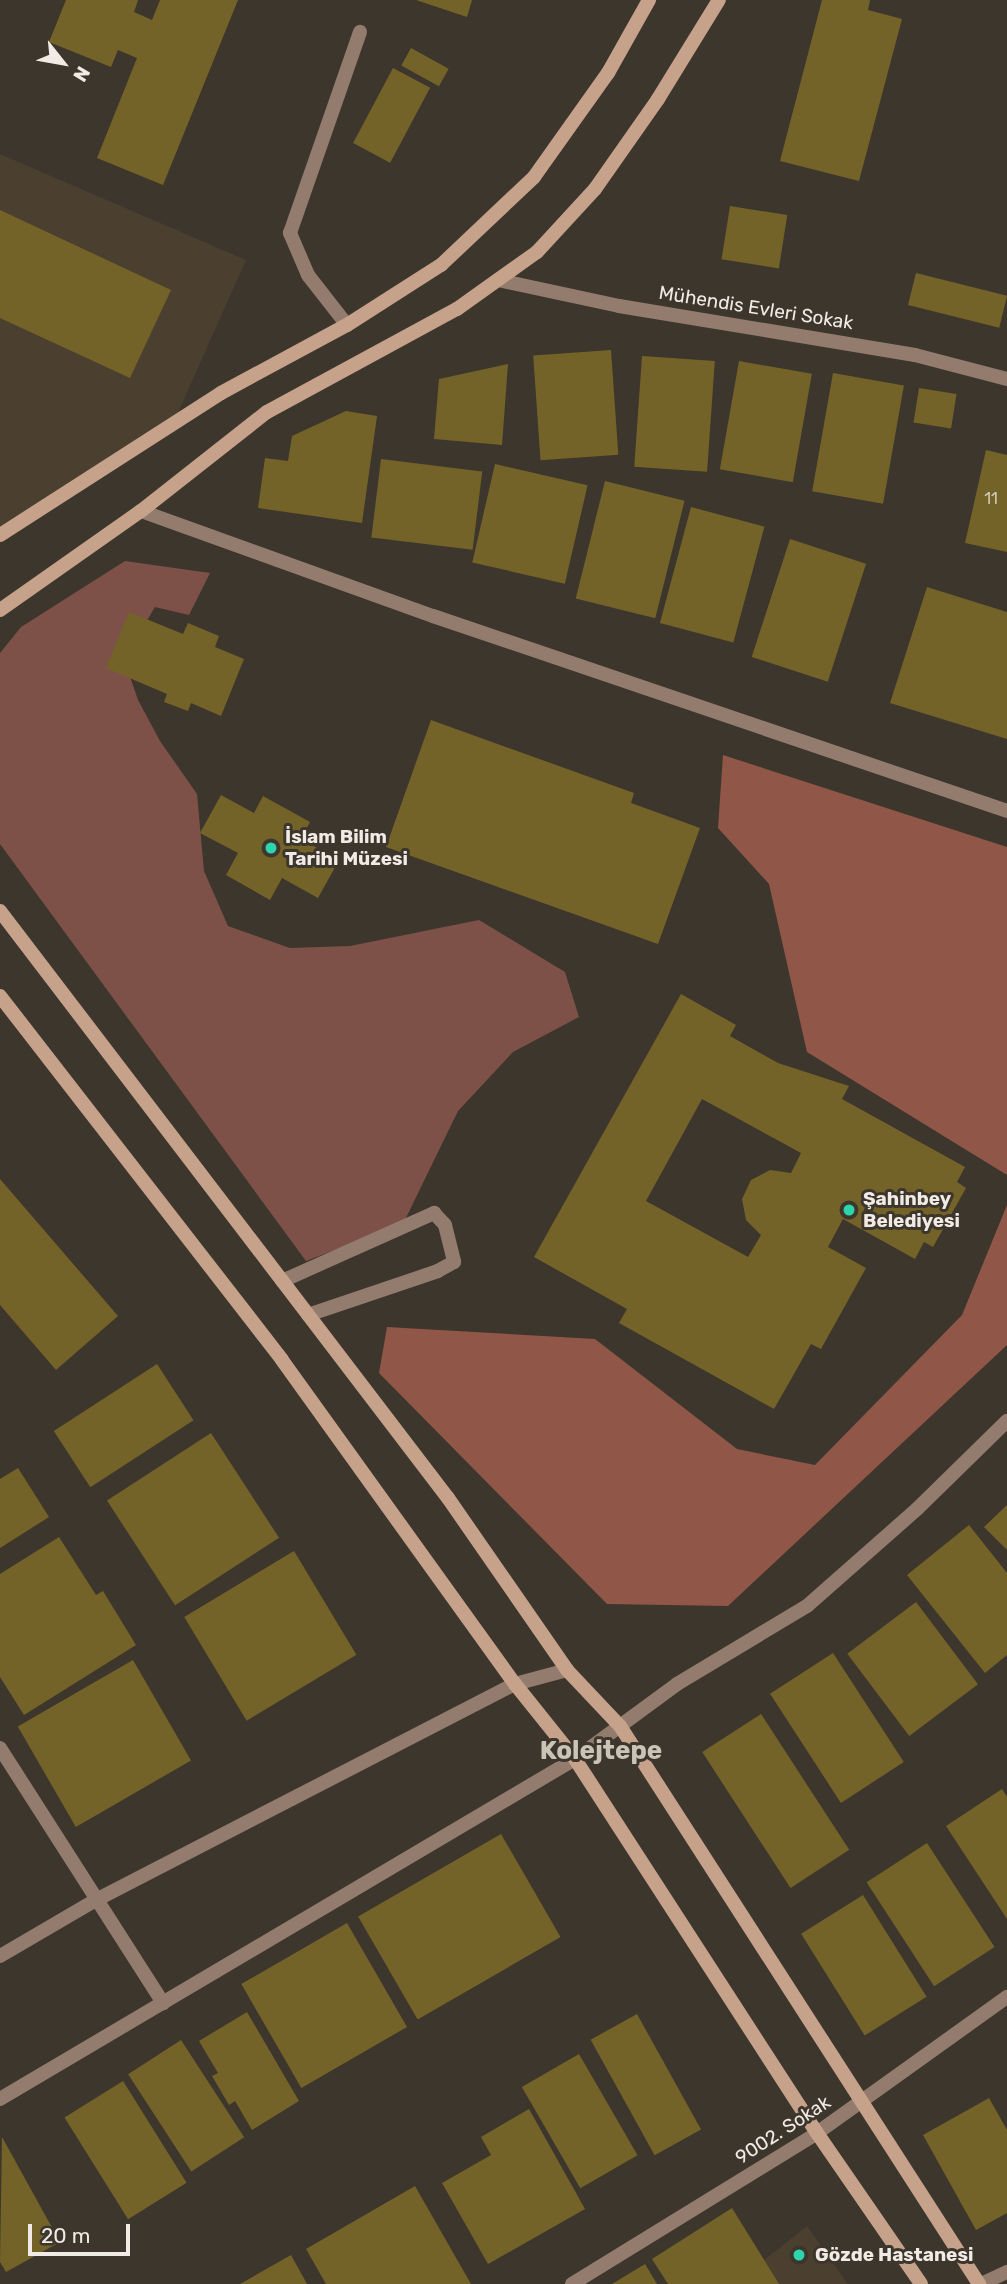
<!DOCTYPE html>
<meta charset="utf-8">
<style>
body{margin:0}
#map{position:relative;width:1007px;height:2284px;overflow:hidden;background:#3d362c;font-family:Rubik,sans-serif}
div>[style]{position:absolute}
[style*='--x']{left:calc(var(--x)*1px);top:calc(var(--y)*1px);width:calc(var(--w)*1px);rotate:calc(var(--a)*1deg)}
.built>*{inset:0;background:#4b3f30}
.green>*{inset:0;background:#7d5147}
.forest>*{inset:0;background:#905647}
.building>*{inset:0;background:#746328;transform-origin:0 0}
.lane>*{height:14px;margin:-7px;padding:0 7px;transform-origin:7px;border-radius:7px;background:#937c6d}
.street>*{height:14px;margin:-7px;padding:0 7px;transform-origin:7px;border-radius:7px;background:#937c6d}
.secondary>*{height:14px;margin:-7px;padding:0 7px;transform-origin:7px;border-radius:7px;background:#c7a28a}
.dots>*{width:19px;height:19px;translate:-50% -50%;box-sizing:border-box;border:4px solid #3d362c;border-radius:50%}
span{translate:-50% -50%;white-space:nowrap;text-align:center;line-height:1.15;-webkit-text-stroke:6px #3d362c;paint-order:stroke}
.number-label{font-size:16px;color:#d1c9b6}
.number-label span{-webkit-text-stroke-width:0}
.street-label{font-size:19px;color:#f0ebe5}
.poi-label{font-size:19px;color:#f0ebe5;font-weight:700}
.left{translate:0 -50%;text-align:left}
.district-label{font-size:26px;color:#ccc3b7;font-weight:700}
.north{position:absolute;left:28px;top:28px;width:70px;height:70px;-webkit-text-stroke:5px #3d362c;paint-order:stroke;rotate:121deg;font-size:19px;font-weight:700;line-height:28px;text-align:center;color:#f0ebe5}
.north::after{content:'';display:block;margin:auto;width:24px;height:32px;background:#f0ebe5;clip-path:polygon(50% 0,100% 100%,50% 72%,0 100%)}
.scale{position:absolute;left:28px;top:2224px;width:102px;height:32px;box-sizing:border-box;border:4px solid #f0ebe5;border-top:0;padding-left:9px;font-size:21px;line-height:24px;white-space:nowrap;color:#f0ebe5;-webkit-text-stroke:5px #3d362c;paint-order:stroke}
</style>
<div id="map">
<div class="built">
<div style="clip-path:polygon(0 154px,246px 260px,172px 426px,0 541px)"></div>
<div style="clip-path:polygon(807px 2226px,848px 2284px,734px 2284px)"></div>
</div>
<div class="green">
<div style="clip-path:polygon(125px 561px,210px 573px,189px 615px,155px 607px,124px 659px,138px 700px,160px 741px,197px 794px,204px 871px,228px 926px,290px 948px,350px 946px,479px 920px,565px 972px,579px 1017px,513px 1052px,458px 1111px,403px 1224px,306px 1261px,0 844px,0 653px,21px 627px)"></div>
</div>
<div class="forest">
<div style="clip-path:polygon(723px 755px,1007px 847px,1007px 1175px,807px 1052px,769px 884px,718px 828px)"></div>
<div style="clip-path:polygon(1007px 1205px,1007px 1345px,728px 1606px,607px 1604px,379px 1373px,387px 1327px,595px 1339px,737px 1449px,815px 1465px,962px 1315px)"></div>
</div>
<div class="building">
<div style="clip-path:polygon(66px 0,138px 0,134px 12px,152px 20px,160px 0,238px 0,163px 185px,97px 158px,137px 58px,118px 50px,111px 67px,49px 42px)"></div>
<div style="clip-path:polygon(416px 0,472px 0,467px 17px)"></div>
<div style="clip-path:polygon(822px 0,870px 0,868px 10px,902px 19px,859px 181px,780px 161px)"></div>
<div style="left:411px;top:48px;width:43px;height:20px;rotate:29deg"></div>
<div style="left:393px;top:68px;width:42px;height:85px;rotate:28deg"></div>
<div style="left:730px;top:206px;width:58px;height:54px;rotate:9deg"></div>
<div style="clip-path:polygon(0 210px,171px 290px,130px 378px,0 318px)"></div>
<div style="left:916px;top:273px;width:94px;height:33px;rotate:14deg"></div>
<div style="left:611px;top:350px;width:105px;height:78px;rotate:86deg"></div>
<div style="left:642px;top:356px;width:73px;height:111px;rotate:4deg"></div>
<div style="left:739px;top:361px;width:74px;height:110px;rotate:10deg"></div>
<div style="clip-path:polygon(508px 364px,502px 445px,434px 439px,439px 379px)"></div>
<div style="left:833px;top:373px;width:72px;height:120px;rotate:10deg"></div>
<div style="left:919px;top:388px;width:38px;height:35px;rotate:9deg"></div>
<div style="clip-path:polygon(346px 411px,377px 416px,362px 523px,258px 508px,265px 458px,288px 461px,292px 436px)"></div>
<div style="clip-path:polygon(986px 450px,1007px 455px,1007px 552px,965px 543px)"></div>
<div style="left:381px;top:459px;width:102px;height:79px;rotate:7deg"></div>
<div style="left:495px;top:464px;width:95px;height:101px;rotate:13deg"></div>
<div style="left:605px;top:481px;width:82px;height:121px;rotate:14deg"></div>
<div style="left:691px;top:507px;width:76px;height:120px;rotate:15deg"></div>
<div style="left:790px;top:539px;width:80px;height:124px;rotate:18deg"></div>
<div style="clip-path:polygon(927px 587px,1007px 612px,1007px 739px,890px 703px)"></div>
<div style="clip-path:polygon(129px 612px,183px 634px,188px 623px,219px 636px,215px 647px,244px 659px,221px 716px,191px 703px,188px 711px,164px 702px,167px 694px,106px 668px)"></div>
<div style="clip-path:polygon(431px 720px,634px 793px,631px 803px,700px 828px,658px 944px,386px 847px)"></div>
<div style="clip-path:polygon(221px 795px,254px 813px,263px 796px,310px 822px,301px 839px,339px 860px,318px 898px,282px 878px,270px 900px,226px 875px,238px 853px,200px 833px)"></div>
<div style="clip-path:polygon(evenodd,681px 994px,736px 1025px,730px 1036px,778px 1063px,849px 1086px,842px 1099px,965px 1167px,957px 1182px,966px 1188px,933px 1247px,924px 1242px,915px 1259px,843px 1219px,828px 1247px,866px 1268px,821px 1349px,811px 1344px,774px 1409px,619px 1323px,627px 1309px,534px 1257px,681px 994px,702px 1099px,801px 1153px,791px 1173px,770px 1170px,751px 1180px,742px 1199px,746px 1220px,761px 1235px,748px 1257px,646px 1201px,702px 1099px)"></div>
<div style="clip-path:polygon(0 1179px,118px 1316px,56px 1370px,0 1305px)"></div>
<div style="left:157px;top:1364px;width:67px;height:123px;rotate:57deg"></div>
<div style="left:211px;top:1433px;width:125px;height:124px;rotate:57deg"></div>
<div style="clip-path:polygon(18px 1468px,49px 1517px,0 1548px,0 1479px)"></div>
<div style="clip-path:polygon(1007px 1505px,1007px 1550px,984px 1527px)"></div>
<div style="clip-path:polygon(969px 1525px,1007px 1573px,1007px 1655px,985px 1673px,907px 1575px)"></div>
<div style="clip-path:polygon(59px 1537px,96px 1595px,103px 1591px,136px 1645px,24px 1715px,0 1677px,0 1574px)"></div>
<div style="left:294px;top:1551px;width:121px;height:128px;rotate:59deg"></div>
<div style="left:916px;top:1602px;width:103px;height:86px;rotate:53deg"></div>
<div style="left:833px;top:1653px;width:130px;height:75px;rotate:57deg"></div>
<div style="left:133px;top:1660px;width:116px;height:133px;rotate:60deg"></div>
<div style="left:761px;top:1714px;width:162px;height:70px;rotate:57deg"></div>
<div style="clip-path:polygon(1002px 1789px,1007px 1797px,1007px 1919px,946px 1826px)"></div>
<div style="left:501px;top:1834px;width:119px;height:165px;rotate:60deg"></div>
<div style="left:927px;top:1843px;width:124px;height:72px;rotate:57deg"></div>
<div style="left:863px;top:1895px;width:120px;height:73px;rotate:58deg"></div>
<div style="left:347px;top:1923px;width:120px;height:122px;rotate:60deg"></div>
<div style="clip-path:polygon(247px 2012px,299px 2101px,252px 2130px,235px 2101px,229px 2105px,212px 2076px,218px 2073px,199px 2041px)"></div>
<div style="left:637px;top:2014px;width:132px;height:53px;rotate:61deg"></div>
<div style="left:181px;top:2040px;width:116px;height:63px;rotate:57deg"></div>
<div style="left:579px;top:2054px;width:117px;height:66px;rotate:60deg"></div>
<div style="left:123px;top:2081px;width:120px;height:69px;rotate:58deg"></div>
<div style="clip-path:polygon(989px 2098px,1007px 2130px,1007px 2213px,976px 2230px,923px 2135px)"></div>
<div style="clip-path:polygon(529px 2109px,585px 2209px,488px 2264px,442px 2183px,491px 2155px,481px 2137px)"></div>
<div style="clip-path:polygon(2px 2137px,60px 2242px,6px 2272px,0 2262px)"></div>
<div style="clip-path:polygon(415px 2186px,471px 2284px,326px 2284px,306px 2249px)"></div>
<div style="clip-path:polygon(732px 2208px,779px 2284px,668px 2284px,652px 2259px)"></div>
<div style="clip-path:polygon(291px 2255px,307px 2284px,240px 2284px)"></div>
<div style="clip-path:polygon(645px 2264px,657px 2284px,612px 2284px)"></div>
</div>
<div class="lane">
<div style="--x:347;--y:325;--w:63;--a:-128"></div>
<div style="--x:308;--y:275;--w:46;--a:-113.2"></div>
<div style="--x:290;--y:233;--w:213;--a:-70.8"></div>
<div style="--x:282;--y:1281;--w:167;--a:-24.1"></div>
<div style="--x:434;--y:1213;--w:16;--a:47"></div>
<div style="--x:445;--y:1225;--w:38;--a:76"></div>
<div style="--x:454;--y:1262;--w:18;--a:151"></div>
<div style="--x:438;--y:1271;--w:137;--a:161.3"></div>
</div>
<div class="street">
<div style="--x:498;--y:280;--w:124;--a:12.1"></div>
<div style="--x:619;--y:306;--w:300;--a:9.4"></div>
<div style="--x:915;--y:355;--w:95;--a:14.6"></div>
<div style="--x:141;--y:511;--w:310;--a:19.8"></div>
<div style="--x:433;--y:616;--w:606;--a:18.76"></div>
<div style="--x:0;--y:1748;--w:303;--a:57.4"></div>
<div style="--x:0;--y:1956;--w:111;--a:-30.3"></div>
<div style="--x:96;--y:1900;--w:471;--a:-27.3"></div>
<div style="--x:515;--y:1684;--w:54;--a:-15.1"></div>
<div style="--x:0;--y:2099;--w:668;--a:-30.6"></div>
<div style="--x:575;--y:1759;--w:127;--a:-36.3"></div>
<div style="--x:677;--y:1684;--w:152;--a:-31"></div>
<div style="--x:807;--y:1606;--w:147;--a:-41.4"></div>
<div style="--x:917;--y:1509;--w:126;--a:-44.4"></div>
<div style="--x:572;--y:2284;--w:288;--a:-31.6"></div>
<div style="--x:817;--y:2133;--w:234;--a:-35.6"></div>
<div style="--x:981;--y:2284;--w:29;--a:-25"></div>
</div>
<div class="secondary">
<div style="--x:0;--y:535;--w:263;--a:-32.7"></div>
<div style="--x:221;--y:393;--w:143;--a:-28.4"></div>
<div style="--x:347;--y:325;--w:112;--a:-32.6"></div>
<div style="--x:441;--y:265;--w:128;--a:-43.4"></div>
<div style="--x:534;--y:177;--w:128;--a:-54.6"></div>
<div style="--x:608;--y:73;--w:84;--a:-60.7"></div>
<div style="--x:0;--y:610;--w:172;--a:-35.1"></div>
<div style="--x:141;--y:511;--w:160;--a:-38.2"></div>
<div style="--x:267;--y:412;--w:216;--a:-28.5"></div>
<div style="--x:457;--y:309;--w:98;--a:-35.5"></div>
<div style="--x:537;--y:252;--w:86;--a:-47.4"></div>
<div style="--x:595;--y:189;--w:110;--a:-55"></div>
<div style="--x:658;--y:99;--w:116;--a:-58.4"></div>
<div style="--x:0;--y:911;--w:738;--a:52.65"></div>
<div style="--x:448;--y:1498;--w:209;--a:55.3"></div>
<div style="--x:567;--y:1670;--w:77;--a:46.6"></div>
<div style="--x:620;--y:1726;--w:664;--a:57.24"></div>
<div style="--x:0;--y:996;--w:460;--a:52.2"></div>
<div style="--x:282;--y:1360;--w:399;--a:54.3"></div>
<div style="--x:515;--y:1684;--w:96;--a:51.3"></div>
<div style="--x:575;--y:1759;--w:445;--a:57.1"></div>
<div style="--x:817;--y:2133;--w:183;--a:55.4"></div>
</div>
<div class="dots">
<div style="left:271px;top:848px;background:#2cd5ab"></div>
<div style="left:849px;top:1210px;background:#2cd5ab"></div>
<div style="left:799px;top:2255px;background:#2cd5ab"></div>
</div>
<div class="number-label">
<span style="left:991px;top:499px">11</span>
</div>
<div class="street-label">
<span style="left:756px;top:308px;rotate:9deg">Mühendis Evleri Sokak</span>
<span style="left:783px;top:2130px;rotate:-33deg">9002. Sokak</span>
</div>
<div class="poi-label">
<span class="left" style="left:285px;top:848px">İslam Bilim<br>Tarihi Müzesi</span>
<span class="left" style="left:863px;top:1210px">Şahinbey<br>Belediyesi</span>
<span class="left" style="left:815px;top:2255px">Gözde Hastanesi</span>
</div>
<div class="district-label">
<span style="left:601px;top:1751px">Kolejtepe</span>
</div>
<div class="north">N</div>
<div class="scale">20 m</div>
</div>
